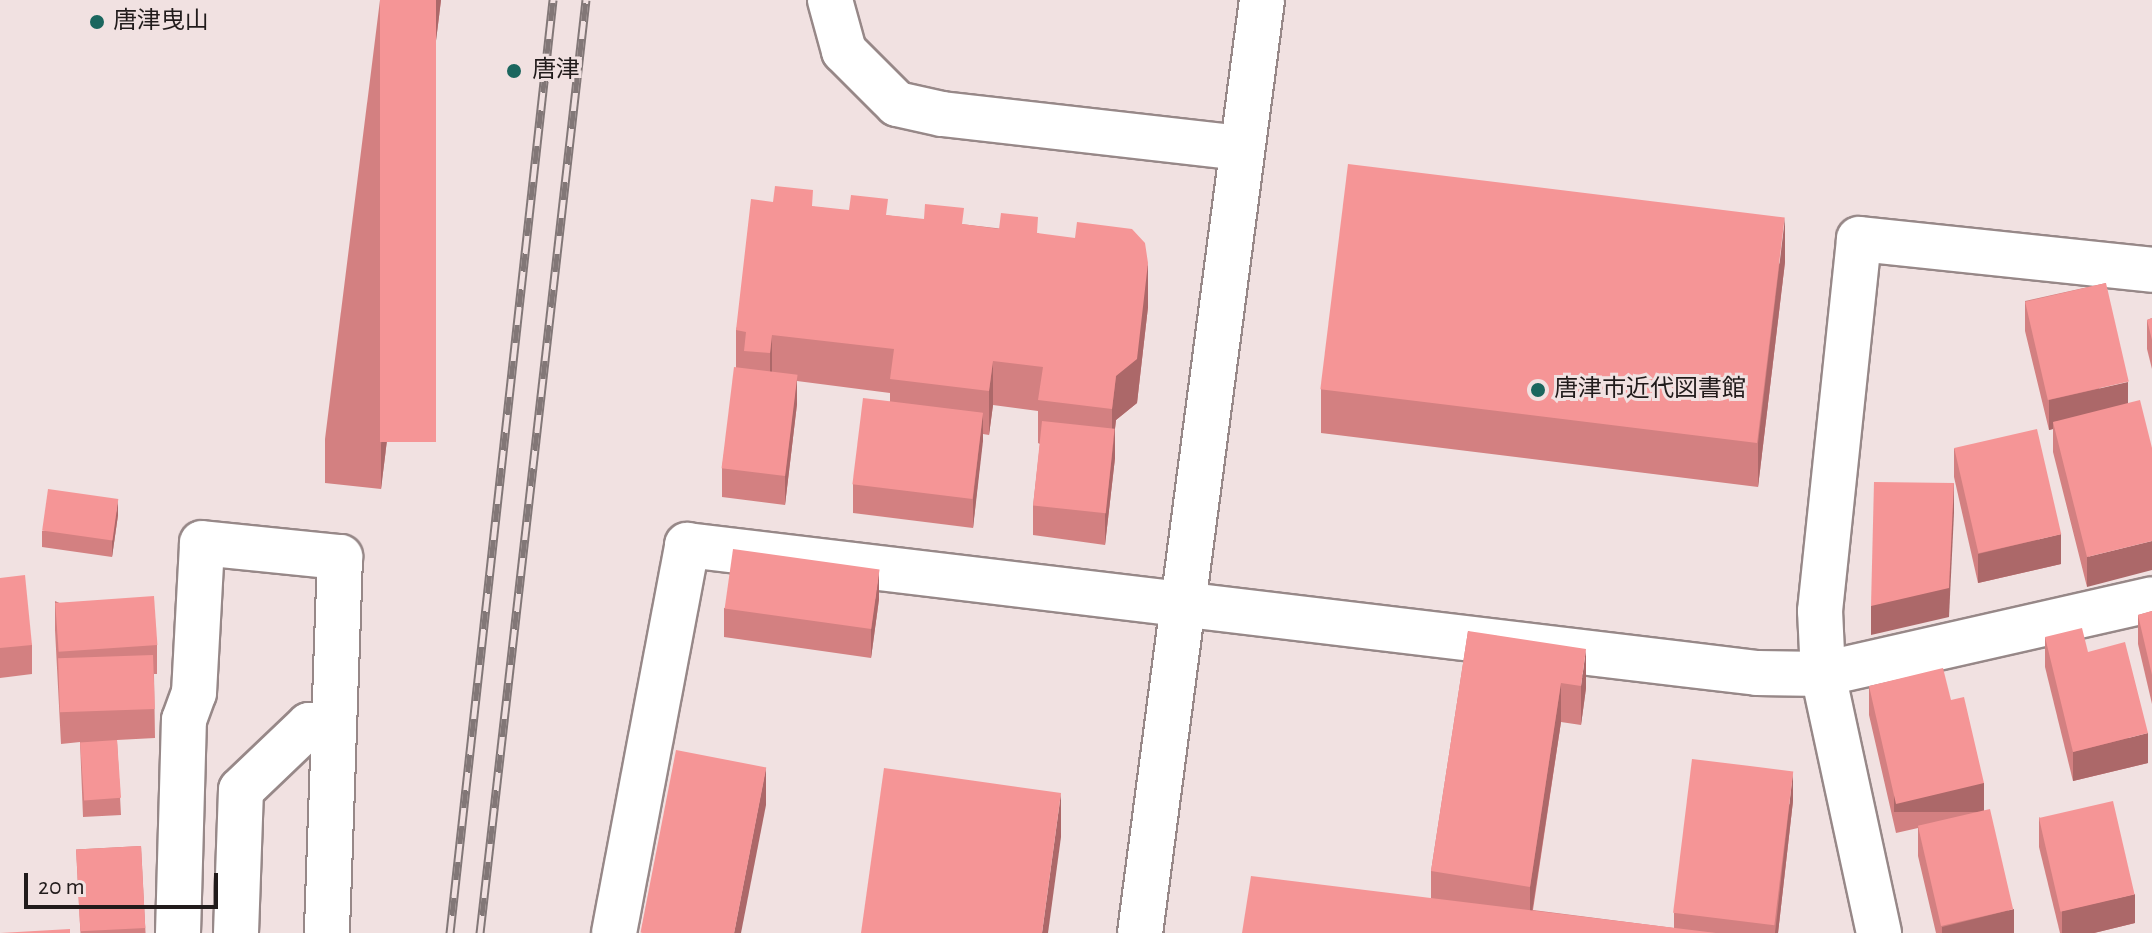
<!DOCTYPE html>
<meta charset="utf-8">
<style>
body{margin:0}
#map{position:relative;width:2152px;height:933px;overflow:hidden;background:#f1e1e1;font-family:"Alegreya Sans","Noto Sans JP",sans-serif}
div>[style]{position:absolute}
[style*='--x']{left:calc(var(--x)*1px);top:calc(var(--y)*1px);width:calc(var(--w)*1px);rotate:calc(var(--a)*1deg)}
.roads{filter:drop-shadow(2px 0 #978888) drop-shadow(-2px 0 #978888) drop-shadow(0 2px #978888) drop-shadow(0 -2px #978888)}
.minor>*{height:44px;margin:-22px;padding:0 22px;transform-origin:22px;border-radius:22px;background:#fff}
.rail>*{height:9px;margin-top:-4.5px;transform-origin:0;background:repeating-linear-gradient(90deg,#f1e1e1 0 18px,#827777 0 36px);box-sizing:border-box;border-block:2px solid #827777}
.wall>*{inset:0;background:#d38081;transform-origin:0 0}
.shaded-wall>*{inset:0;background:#ac6869;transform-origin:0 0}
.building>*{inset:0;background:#f59596;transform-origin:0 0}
.dots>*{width:22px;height:22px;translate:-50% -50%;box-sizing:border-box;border:4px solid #f1e1e1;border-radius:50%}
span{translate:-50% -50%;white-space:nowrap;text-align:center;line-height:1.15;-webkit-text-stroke:6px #f1e1e1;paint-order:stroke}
.poi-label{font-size:24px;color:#211b1b}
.left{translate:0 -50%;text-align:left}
.scale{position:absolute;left:24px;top:873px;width:194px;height:36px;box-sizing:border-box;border:4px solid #211b1b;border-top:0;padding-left:10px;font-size:24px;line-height:28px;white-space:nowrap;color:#211b1b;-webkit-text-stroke:6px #f1e1e1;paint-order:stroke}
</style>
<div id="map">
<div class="roads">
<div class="minor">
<div style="--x:830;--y:0;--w:53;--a:74.6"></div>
<div style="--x:844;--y:51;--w:75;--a:45"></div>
<div style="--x:897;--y:104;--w:46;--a:12.5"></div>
<div style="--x:942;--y:114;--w:302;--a:6.5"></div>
<div style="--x:178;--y:933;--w:213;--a:-88.4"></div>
<div style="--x:184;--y:720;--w:29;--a:-70"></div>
<div style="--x:194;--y:693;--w:150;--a:-86.9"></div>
<div style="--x:202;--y:543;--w:139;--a:5.8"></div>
<div style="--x:340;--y:557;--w:376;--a:92"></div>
<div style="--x:236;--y:933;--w:143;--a:-88"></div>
<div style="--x:241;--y:790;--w:94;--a:-43.7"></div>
<div style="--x:309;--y:725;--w:25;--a:0"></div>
<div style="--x:614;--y:933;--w:395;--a:-79.3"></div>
<div style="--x:687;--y:545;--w:1078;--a:6.82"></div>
<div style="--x:1757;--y:673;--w:66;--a:0.9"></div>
<div style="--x:1823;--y:674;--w:337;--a:-12.8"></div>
<div style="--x:1140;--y:933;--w:941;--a:-82.55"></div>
<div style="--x:1879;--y:933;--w:265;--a:-102.2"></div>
<div style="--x:1823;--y:674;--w:63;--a:-92.7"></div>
<div style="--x:1820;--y:611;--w:374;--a:-84"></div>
<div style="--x:1859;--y:239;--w:295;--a:6"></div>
</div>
</div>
<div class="rail">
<div style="--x:450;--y:933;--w:939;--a:-83.7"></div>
<div style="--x:480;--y:933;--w:939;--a:-83.52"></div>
</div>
<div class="wall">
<div style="clip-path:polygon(380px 0,441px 0,381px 489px,325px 483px,325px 439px)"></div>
<div style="clip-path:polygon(773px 202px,1038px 233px,1148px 307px,1137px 403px,1116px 420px,1115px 429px,1115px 458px,1105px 545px,1033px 535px,1033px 506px,1040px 444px,1038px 443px,1038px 411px,993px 405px,989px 435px,983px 434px,973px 528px,853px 513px,853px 484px,890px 401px,890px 393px,797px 381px,797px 404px,785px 505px,722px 497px,722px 468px,736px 368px,736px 330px)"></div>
<div style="clip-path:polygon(1785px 262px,1758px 487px,1321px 433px,1321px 389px)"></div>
<div style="clip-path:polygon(2106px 283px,2087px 587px,2053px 452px,2053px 429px,2049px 430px,2025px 331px,2025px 301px)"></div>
<div style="clip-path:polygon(2152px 318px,2152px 369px,2147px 349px,2147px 320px)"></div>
<div style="clip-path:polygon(1954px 448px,2061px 564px,1978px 583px,1954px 477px)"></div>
<div style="clip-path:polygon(118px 515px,112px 557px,42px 547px,42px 531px)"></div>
<div style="clip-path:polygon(0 578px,32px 645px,32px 674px,0 678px)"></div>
<div style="clip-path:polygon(879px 599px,871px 658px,724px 637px,724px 608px)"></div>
<div style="clip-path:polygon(55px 601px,157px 645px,157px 674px,154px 674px,155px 738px,117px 740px,121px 815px,83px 817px,80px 742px,61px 744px,55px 630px)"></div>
<div style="clip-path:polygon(2152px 611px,2152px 704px,2138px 644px,2138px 615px)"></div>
<div style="clip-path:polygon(1468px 631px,1586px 688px,1581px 725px,1561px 722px,1533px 910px,1674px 928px,1674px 913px,1793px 801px,1778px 933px,1242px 933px,1431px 898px,1431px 871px)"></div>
<div style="clip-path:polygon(2045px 637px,2148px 763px,2073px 781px,2045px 667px)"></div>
<div style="clip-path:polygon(1869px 686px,1951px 700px,1984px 811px,2014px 933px,1936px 933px,1918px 856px,1918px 828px,1896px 833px,1869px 715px)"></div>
<div style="clip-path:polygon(2039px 817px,2135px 923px,2094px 933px,2060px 933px,2039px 847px)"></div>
<div style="left:141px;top:846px;width:87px;height:65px;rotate:87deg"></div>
</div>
<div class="shaded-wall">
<div style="clip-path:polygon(436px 0,441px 0,381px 489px,381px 445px)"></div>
<div style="clip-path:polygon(1785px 218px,1785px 262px,1758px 487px,1758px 443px)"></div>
<div style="clip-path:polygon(1148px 263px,1148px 307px,1137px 403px,1116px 420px,1112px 453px,1112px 409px,1116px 376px)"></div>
<div style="clip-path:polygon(772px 335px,772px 378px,770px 397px,770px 353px)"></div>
<div style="clip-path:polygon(993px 361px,993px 405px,989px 435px,989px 391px)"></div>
<div style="clip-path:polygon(797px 375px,797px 404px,785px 505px,785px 475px)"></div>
<div style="clip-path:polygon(2128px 382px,2128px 411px,2053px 422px,2053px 429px,2049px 430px,2049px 400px)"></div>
<div style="clip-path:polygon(983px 412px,983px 441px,973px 528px,973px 498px)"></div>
<div style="clip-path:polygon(1115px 429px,1115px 458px,1105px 545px,1105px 515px)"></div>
<div style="clip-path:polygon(1954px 483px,1954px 513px,1949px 617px,1871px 635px,1871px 606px)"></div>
<div style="clip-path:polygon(118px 499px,118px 515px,112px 557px,112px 541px)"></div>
<div style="clip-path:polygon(2061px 534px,2061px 564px,1978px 583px,1978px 554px)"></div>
<div style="clip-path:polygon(2152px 541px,2152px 570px,2087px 587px,2087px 557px)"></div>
<div style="clip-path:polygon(879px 570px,879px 599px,871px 658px,871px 629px)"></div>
<div style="clip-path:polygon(1586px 649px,1586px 688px,1581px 725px,1581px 686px)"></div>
<div style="clip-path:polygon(1561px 683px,1561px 722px,1530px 925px,1530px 887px)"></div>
<div style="clip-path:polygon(2148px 733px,2148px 763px,2073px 781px,2073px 752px)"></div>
<div style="clip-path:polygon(766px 767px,766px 805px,741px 933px,734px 933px)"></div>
<div style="clip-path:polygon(1793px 772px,1793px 801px,1778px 933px,1775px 933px)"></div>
<div style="left:1984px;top:783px;width:29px;height:90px;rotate:90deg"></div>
<div style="clip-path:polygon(1061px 793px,1061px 837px,1048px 933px,1042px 933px)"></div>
<div style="clip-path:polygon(2135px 894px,2135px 923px,2094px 933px,2062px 933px,2062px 911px)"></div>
<div style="clip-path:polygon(2014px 909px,2014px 933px,1942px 933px,1942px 927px)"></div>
</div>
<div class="building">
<div style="left:380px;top:0;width:56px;height:442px"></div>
<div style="left:1348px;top:164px;width:440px;height:227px;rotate:7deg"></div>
<div style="clip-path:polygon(775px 186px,813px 190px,812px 206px,849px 210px,851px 195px,888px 199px,886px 215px,924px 219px,925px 204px,964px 208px,962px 224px,999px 229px,1001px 213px,1038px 217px,1037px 233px,1075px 238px,1077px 222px,1132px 229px,1145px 243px,1148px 263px,1137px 359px,1116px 376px,1112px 409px,1038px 400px,1043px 367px,993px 361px,989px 391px,890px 379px,894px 349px,772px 335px,770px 353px,744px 351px,746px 332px,736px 330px,751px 199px,773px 202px)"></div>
<div style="left:2106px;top:283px;width:101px;height:83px;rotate:77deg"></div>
<div style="clip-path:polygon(2152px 318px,2152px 340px,2147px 320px)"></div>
<div style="left:734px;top:367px;width:64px;height:102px;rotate:7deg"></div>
<div style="left:863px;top:398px;width:121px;height:87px;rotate:7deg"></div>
<div style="clip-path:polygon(2140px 400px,2152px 448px,2152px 541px,2087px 557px,2053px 422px)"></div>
<div style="left:1042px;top:421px;width:73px;height:85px;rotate:6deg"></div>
<div style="left:2037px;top:429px;width:108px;height:85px;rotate:77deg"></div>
<div style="clip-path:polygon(1874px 482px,1954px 483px,1949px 588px,1871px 606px)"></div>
<div style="left:48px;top:489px;width:71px;height:42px;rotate:8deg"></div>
<div style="left:733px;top:549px;width:148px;height:60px;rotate:8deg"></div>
<div style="clip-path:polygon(25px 575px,32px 645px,0 648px,0 578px)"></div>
<div style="left:154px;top:596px;width:49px;height:99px;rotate:86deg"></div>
<div style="clip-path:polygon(2152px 611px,2152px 675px,2138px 615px)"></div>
<div style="clip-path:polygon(2082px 628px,2088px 652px,2125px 642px,2148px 733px,2073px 752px,2045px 637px)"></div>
<div style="clip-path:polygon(1468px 631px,1586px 649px,1581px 686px,1561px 683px,1530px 887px,1431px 871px)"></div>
<div style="left:153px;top:655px;width:54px;height:95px;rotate:88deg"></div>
<div style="clip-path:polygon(1943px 668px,1951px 700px,1964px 697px,1984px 783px,1896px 804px,1869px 686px)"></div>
<div style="left:117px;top:740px;width:58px;height:37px;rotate:86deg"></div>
<div style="left:676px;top:750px;width:92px;height:186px;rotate:11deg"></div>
<div style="left:1692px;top:759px;width:102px;height:155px;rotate:7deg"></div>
<div style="clip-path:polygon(884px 768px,1061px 793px,1042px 933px,861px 933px)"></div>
<div style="left:2113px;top:801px;width:96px;height:76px;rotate:77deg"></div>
<div style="left:1990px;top:809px;width:103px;height:74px;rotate:77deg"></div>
<div style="left:141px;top:846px;width:82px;height:65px;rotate:87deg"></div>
<div style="clip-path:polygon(1251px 876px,1716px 933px,1242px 933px)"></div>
<div style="clip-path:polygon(70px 929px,70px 933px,0 933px)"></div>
</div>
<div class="dots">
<div style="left:97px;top:22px;background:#1b665e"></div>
<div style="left:514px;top:71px;background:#1b665e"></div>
<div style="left:1538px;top:390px;background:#1b665e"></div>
</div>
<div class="poi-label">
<span class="left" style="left:113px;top:22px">唐津曳山</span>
<span class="left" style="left:532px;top:71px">唐津</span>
<span class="left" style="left:1554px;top:390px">唐津市近代図書館</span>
</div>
<div class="scale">20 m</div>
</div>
